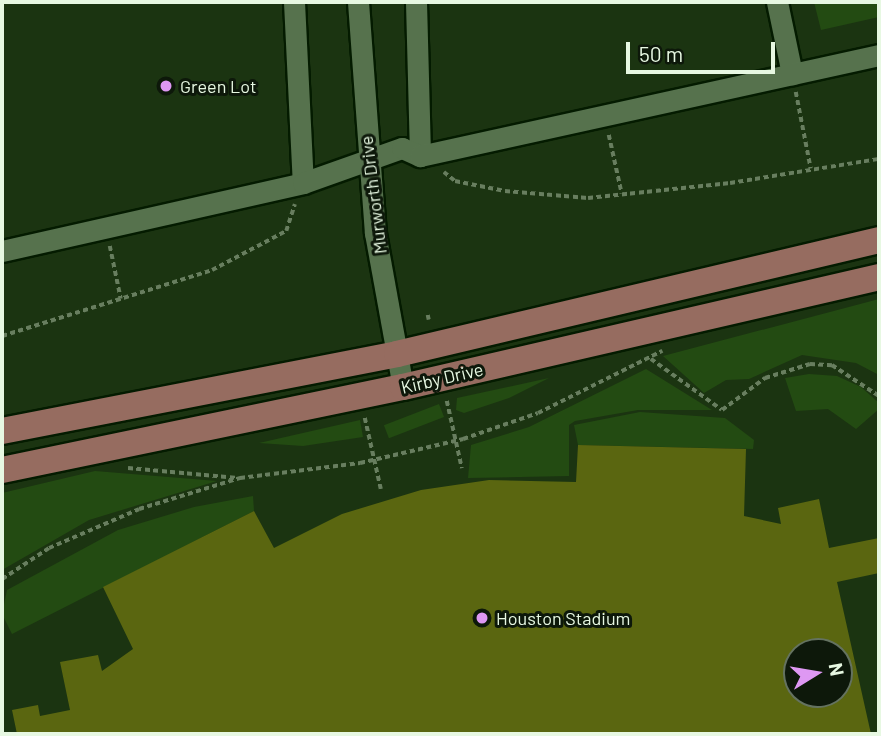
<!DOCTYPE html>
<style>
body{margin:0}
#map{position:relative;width:881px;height:736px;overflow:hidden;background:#1b3411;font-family:Barlow,sans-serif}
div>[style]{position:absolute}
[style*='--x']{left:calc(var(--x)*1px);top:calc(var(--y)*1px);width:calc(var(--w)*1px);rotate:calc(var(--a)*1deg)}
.green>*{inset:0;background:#234b12;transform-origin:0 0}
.building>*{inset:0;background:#5a6610}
.path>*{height:3.5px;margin-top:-1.75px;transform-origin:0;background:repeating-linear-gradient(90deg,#687e5f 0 5px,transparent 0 8.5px)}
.roads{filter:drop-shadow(2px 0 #041b00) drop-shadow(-2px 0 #041b00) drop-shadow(0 2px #041b00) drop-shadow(0 -2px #041b00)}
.minor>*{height:21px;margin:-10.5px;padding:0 10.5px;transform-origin:10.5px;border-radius:10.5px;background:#56724d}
.major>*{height:26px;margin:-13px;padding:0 13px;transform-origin:13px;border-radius:13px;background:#966c60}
.dots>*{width:19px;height:19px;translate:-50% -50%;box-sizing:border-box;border:4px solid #0d180a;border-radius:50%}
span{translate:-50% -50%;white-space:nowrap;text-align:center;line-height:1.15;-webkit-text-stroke:6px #0d180a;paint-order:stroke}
.poi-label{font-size:18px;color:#e7f8e2}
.left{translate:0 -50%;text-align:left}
.street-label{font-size:18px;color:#e7f8e2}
.frame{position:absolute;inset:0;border:4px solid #e7f8e2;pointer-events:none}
.north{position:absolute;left:783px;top:638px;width:70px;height:70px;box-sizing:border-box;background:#0d180a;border:2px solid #647260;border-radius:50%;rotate:79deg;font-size:19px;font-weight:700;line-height:28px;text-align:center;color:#e7f8e2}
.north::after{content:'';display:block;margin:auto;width:24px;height:32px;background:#de98f3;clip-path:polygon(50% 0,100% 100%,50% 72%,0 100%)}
.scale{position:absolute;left:626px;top:42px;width:149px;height:32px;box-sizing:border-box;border:4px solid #e7f8e2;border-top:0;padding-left:9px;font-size:21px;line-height:24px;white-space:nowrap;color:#e7f8e2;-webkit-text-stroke:5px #0d180a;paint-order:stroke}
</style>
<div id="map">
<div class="green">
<div style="clip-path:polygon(814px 2px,879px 2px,879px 17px,821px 30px)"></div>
<div style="clip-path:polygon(879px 299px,879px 375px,856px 363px,802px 355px,749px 379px,726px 380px,704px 393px,663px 356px)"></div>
<div style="clip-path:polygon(646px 369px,712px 410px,638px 410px,575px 421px,569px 425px,569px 476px,468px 478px,471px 445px,529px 427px)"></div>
<div style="clip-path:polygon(809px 374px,837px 376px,861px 387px,879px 403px,879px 409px,856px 429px,828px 409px,796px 411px,785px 378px)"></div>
<div style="clip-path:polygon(549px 378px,509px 398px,464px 413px,456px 410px,457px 398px)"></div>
<div style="left:439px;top:404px;width:14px;height:59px;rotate:69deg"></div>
<div style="clip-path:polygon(640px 412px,725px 418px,754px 440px,753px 449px,578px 445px,574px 425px)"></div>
<div style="clip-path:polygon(360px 420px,363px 437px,303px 446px,259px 443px)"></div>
<div style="clip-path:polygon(95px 471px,217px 481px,89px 520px,2px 570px,2px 493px)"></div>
<div style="clip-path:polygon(253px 496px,254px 511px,12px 634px,2px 614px,7px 590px,118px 530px,194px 507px)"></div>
</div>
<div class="building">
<div style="clip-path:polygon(evenodd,578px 445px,746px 449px,744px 516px,781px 524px,778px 508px,819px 499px,829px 548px,879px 538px,879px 573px,837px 582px,871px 734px,17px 734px,12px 710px,38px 705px,40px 716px,70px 710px,60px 662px,98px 655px,102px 671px,133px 649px,103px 587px,254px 511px,274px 548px,342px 514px,421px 490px,489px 480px,576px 482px,578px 445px,797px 652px,839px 652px,839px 694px,797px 694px,797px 652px)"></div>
</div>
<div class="path">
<div style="--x:796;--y:92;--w:78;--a:79"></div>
<div style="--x:609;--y:135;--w:60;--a:77.6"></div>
<div style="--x:444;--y:172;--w:14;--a:39"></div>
<div style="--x:455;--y:181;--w:51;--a:11.3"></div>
<div style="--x:505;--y:191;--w:83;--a:4.8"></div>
<div style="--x:588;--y:198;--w:143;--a:-6"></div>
<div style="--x:730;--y:183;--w:151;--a:-9.2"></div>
<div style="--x:110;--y:246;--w:54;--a:78.3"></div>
<div style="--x:428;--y:315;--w:5;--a:79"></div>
<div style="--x:2;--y:336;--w:220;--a:-17.4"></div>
<div style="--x:212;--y:270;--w:84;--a:-27.8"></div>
<div style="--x:286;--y:231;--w:28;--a:-72"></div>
<div style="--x:651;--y:359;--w:87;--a:35.7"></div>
<div style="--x:722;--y:410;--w:54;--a:-36.7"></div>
<div style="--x:765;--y:378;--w:47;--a:-17.3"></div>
<div style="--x:810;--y:364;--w:22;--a:3"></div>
<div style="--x:832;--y:365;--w:56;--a:33.4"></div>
<div style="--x:447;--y:401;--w:69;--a:77.4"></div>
<div style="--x:365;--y:418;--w:73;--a:77.3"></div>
<div style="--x:128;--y:468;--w:110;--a:5.2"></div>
<div style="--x:2;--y:579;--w:56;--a:-33.4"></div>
<div style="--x:49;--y:548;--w:98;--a:-23.4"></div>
<div style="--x:139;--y:509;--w:106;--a:-17.1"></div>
<div style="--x:240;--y:478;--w:121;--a:-7.1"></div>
<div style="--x:360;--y:463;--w:106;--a:-13.1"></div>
<div style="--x:463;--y:439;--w:79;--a:-19.1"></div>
<div style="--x:538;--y:413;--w:139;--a:-26.6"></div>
</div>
<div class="roads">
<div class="minor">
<div style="--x:294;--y:2;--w:181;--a:87.2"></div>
<div style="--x:358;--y:2;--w:232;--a:85.8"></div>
<div style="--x:375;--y:233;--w:157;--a:79.7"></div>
<div style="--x:416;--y:2;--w:154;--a:88.5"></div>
<div style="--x:777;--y:2;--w:74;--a:78.2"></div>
<div style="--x:2;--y:251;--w:309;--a:-12.7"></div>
<div style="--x:303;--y:183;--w:105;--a:-19.5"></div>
<div style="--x:402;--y:148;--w:20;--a:24"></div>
<div style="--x:420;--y:156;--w:470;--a:-12.4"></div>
</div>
<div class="major">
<div style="--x:2;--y:431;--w:402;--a:-11"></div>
<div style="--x:397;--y:354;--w:495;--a:-13.3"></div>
<div style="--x:2;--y:470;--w:409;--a:-11.7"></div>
<div style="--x:403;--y:387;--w:489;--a:-13"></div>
</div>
</div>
<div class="dots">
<div style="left:166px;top:86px;background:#de98f3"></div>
<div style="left:482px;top:618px;background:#de98f3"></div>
</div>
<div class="poi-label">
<span class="left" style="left:180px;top:86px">Green Lot</span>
<span class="left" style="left:496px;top:618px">Houston Stadium</span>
</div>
<div class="street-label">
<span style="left:373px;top:195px;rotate:-97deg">Murworth Drive</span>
<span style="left:442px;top:378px;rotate:-13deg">Kirby Drive</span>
</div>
<div class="frame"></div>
<div class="north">N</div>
<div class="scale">50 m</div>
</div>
